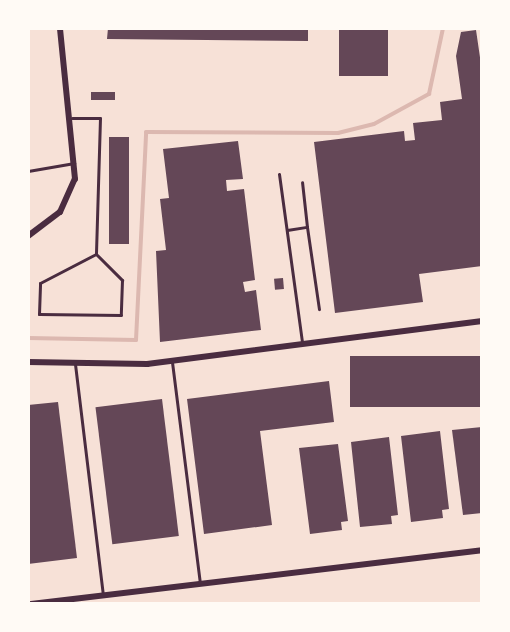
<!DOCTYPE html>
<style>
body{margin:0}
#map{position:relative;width:510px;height:632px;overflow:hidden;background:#f7e1d7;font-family:"Libre Baskerville",serif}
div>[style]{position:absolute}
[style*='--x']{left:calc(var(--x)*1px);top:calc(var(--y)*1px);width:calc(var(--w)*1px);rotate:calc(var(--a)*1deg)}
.stream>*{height:4px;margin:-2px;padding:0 2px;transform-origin:2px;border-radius:2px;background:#dcb8b0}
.building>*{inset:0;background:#644757;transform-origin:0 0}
.service>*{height:3px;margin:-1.5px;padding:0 1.5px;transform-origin:1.5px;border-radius:1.5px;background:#4a2c40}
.minor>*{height:6px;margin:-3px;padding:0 3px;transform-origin:3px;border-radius:3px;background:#4a2c40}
span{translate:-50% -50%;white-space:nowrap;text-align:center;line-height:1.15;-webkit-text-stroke:6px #fffaf5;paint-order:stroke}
.frame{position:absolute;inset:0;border:30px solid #fffaf5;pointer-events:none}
</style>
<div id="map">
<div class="stream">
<div style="--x:28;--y:338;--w:108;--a:1.1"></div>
<div style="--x:136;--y:340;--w:208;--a:-87.2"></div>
<div style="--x:146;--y:132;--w:192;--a:0.3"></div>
<div style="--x:338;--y:133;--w:37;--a:-14"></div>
<div style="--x:374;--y:124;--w:63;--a:-28.6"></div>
<div style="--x:429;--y:94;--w:67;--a:-78"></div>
</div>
<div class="building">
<div style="clip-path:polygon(108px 28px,308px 28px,308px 41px,107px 39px)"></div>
<div style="left:339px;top:28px;width:49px;height:48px"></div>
<div style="clip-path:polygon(476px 30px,482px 71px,482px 266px,419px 274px,423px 302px,335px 313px,314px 142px,404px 131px,405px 141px,415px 140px,413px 123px,442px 120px,440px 102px,462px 99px,456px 56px,461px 32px)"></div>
<div style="left:91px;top:92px;width:24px;height:8px"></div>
<div style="left:109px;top:137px;width:20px;height:107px"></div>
<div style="clip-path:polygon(238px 141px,243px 179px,226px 180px,227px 191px,244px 189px,255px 280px,243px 282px,245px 292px,256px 290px,261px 330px,160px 342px,156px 251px,166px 250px,160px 199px,169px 198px,163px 149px)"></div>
<div style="left:283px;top:278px;width:11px;height:9px;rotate:85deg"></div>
<div style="left:482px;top:356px;width:51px;height:132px;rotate:90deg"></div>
<div style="clip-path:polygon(329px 381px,334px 422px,260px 431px,272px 525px,204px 534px,187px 399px)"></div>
<div style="left:162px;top:399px;width:138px;height:67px;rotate:83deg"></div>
<div style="clip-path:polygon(58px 402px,77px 558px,28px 564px,28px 405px)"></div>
<div style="clip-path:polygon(482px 427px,482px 513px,463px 515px,452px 430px)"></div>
<div style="clip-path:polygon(440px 431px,449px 509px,442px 510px,443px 518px,411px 522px,401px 436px)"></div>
<div style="clip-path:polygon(389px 437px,398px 515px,391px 516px,392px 524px,360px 527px,351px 442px)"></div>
<div style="clip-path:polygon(338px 444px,348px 521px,341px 522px,342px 530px,310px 534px,299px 448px)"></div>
</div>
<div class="service">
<div style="--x:72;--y:118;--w:28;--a:0"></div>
<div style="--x:100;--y:118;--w:135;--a:91.7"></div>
<div style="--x:28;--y:171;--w:47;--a:-9.9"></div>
<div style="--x:279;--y:174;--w:171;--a:82.2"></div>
<div style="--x:307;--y:227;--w:83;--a:81.7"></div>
<div style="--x:287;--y:230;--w:20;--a:-9"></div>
<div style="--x:307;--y:227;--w:45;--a:-96.3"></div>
<div style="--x:96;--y:254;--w:37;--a:45"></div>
<div style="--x:122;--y:280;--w:35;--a:92"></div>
<div style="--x:121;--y:315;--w:82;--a:-179.3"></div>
<div style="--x:39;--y:314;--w:31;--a:-88"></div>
<div style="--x:40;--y:283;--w:63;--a:-27.4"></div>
<div style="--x:172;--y:362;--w:223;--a:82.8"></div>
<div style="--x:75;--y:364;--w:233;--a:83.1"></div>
</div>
<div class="minor">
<div style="--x:28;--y:236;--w:40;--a:-37"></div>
<div style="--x:60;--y:212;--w:36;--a:-66"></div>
<div style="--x:75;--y:179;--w:152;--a:-95.7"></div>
<div style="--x:28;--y:362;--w:119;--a:1"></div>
<div style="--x:147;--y:364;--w:338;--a:-7.3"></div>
<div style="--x:31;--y:604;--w:454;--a:-6.8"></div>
</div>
<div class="frame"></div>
</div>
